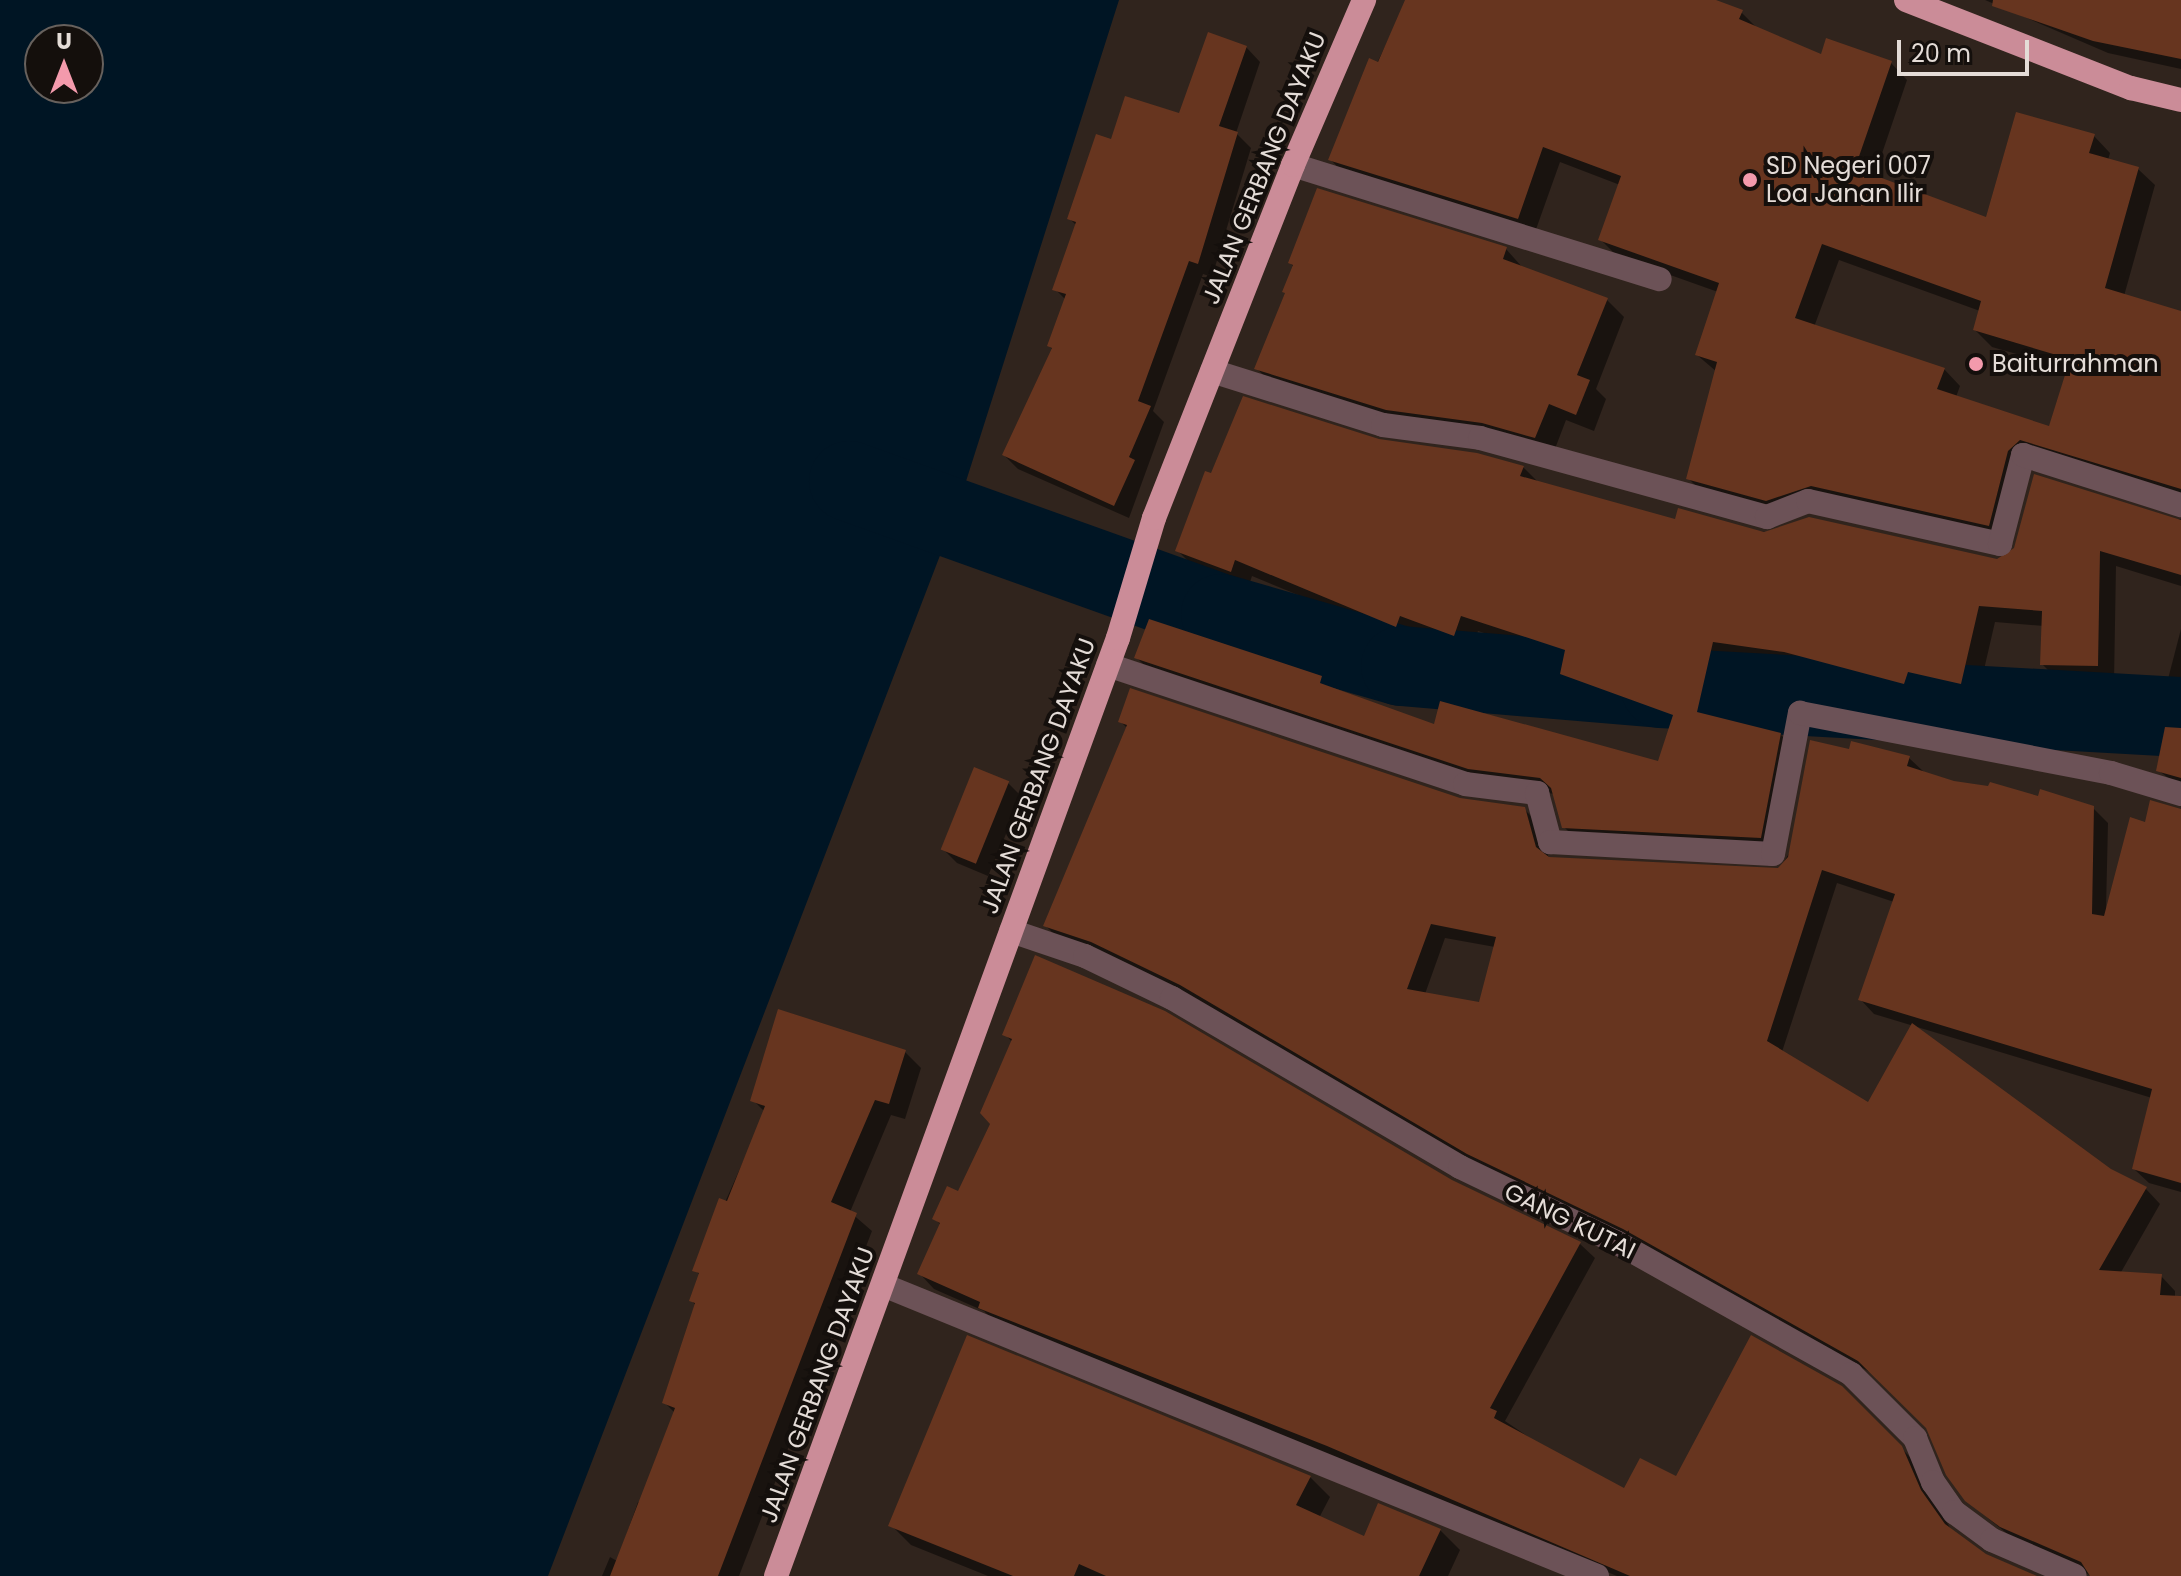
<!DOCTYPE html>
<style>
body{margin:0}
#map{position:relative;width:2181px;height:1576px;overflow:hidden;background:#30241d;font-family:Poppins,sans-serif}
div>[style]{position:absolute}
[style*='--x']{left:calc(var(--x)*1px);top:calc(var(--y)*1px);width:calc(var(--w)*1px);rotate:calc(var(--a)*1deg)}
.water>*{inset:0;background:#001524}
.shadow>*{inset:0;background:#0007}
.river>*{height:80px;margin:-40px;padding:0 40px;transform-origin:40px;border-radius:40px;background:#001524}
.building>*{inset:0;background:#67351f;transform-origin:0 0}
.street>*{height:24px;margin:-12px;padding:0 12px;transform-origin:12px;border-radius:12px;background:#6c5257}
.highway>*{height:24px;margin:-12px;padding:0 12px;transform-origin:12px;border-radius:12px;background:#cb8c98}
.dots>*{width:22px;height:22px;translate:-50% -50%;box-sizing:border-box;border:4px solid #140f0c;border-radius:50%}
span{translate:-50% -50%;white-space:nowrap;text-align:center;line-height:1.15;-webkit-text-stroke:8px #140f0c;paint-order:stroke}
.poi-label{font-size:24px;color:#e4dcd7}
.left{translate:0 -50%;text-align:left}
.street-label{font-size:24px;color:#e4dcd7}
.north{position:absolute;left:24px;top:24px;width:80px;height:80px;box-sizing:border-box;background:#140f0c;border:2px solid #67615d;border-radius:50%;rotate:0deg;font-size:22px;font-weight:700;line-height:32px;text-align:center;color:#e4dcd7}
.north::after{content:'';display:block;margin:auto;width:28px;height:36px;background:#f39aac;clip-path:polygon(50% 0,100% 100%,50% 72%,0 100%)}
.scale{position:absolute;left:1897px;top:40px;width:132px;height:36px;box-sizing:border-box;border:4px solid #e4dcd7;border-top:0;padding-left:10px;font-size:24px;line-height:28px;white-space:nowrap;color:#e4dcd7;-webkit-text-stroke:6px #140f0c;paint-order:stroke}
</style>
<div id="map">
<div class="water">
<div style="clip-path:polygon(evenodd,0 0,1119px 0,954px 519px,548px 1576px,0 1576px,0 0,40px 40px,88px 40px,88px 88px,40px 88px,40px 40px)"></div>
</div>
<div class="shadow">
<div style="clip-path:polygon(evenodd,1407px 0,1711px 0,1741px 12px,1759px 30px,1822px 56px,1891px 63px,1907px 80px,1874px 177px,1987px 220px,2094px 136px,2110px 153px,2108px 160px,2138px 169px,2155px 185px,2124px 296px,2181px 313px,2181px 500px,2025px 467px,2006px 542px,1829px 502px,1784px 517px,1705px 495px,1688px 478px,1717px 372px,1697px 355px,1718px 292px,1617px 256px,1600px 239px,1620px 185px,1560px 162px,1534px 235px,1347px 177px,1331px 160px,1407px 0,1839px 260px,1980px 311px,1975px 330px,1992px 347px,2069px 369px,2050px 429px,1956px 397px,1960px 386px,1944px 369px,1814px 327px,1839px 260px)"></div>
<div style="clip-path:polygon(1985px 0,2181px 0,2181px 69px,2108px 53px)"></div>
<div style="clip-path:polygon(1246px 47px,1260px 62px,1236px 133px,1251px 148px,1212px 277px,1203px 274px,1153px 411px,1164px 422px,1129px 518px,1018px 469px,1004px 455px,1053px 350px,1049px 346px,1066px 300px,1055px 289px,1076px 225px,1069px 218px,1113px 141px,1180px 116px)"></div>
<div style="clip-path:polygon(1318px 191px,1506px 249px,1523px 268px,1607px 300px,1624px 317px,1596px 389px,1606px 399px,1594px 431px,1566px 420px,1553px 454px,1405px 427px,1274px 385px,1256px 368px,1287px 294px,1294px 267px,1290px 263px)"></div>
<div style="clip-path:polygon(1378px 441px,1523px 467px,1540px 484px,1676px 521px,2004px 561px,2181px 519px,2181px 586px,2116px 566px,2114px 682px,2059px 681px,2042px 664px,2044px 626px,1995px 622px,1977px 700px,1924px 688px,1921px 700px,1802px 668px,1730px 657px,1715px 718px,1780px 734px,1797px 751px,1777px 854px,1581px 844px,1564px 827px,1555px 794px,1487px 785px,1153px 674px,1136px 657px,1321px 678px,1334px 690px,1435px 727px,1659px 764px,1672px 724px,1579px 691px,1562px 674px,1565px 660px,1478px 631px,1471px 651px,1417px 631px,1413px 642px,1252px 576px,1248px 588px,1194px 567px,1177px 550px)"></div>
<div style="clip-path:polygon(2181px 629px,2181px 692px,2168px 679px)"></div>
<div style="clip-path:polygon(evenodd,1120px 721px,1460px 800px,1524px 809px,1539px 824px,1549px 859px,1779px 870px,1850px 752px,1909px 758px,1924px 772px,1954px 783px,2093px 808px,2108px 823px,2106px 910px,2147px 824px,2181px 810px,2181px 1192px,2149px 1183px,2134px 1169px,2152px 1098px,1874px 1014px,1860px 999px,1894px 902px,1837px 883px,1781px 1055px,1868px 1105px,2110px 1170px,2146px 1189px,2160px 1204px,2120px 1274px,2161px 1276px,2175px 1291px,2175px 1298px,2181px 1298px,2181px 1576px,2092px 1576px,2016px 1541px,1966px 1500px,1928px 1427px,1875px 1375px,1640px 1243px,1484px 1168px,1060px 940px,1045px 925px,1128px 729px,1120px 721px,1445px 938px,1495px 947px,1480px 1005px,1425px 994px,1445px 938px)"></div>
<div style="clip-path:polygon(2181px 760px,2181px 788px,2158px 770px)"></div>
<div style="clip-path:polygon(975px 770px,1008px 783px,1022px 797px,988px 876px,957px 863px,942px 848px)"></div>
<div style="clip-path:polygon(1005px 1034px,1451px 1182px,1580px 1244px,1595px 1258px,1505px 1421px,1562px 1460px,1625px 1490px,1677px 1479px,1841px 1388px,1916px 1463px,1951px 1530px,1982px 1554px,2033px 1576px,1617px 1576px,995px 1322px,984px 1311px,934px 1289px,920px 1274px,941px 1225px,934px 1218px,959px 1194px,993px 1124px,1012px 1042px)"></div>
<div style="clip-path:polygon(905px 1052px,921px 1068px,905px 1119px,891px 1115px,850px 1212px,872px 1231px,739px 1576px,602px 1576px,610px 1557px,617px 1561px,638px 1502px,644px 1504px,675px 1413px,664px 1402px,696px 1306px,692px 1301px,701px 1276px,695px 1270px,765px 1112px,753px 1100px)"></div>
<div style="clip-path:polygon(968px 1338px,1310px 1477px,1330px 1497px,1319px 1518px,1365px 1539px,1440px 1530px,1460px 1550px,1448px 1576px,988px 1576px,911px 1545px,891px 1525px)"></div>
</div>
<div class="river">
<div style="--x:849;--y:481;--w:395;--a:19.7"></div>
<div style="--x:1221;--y:614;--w:187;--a:16.1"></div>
<div style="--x:1401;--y:666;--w:261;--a:4.8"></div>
<div style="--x:1661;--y:688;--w:521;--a:3.19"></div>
</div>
<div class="building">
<div style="clip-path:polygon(evenodd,1405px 0,1716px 0,1743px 10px,1739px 19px,1821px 54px,1826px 38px,1892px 61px,1855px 168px,1986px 217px,2016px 112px,2095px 134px,2089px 153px,2139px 167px,2105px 288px,2181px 311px,2181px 489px,2020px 440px,2008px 451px,1989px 526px,1811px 486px,1766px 501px,1686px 479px,1717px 362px,1695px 355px,1719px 283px,1598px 240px,1621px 176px,1543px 147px,1518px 219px,1328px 160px,1369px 58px,1378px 62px,1405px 0,1822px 244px,1981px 301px,1973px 330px,2070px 359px,2049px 426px,1937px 389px,1945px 368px,1795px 318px,1822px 244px)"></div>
<div style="clip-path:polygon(1993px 0,2181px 0,2181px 59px,2093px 41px,1992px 6px)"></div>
<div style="clip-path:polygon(1208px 32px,1247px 46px,1219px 126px,1238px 132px,1198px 264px,1189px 261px,1138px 401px,1151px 406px,1129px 457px,1135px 460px,1114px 506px,1002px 455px,1052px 348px,1047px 346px,1066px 294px,1052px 290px,1076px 222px,1067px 219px,1096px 134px,1111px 139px,1125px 96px,1179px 113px)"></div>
<div style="clip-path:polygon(1317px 188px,1507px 247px,1503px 259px,1608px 298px,1577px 375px,1590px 380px,1576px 415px,1549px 404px,1535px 438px,1482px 423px,1386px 410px,1254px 369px,1285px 293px,1282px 292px,1293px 265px,1288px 263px)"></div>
<div style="clip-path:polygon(1243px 396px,1379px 439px,1477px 453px,1524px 466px,1520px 476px,1675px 519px,1678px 508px,1764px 532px,1809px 517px,1997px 559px,2014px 548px,2034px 474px,2181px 520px,2181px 575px,2100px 551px,2098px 666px,2040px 665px,2042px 611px,1979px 606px,1961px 684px,1908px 672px,1904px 684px,1784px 652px,1713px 642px,1697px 712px,1781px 733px,1761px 838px,1562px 828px,1551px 788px,1540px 778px,1468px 769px,1134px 658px,1149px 619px,1322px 676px,1320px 683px,1434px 724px,1440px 701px,1658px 761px,1673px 715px,1560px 674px,1565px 650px,1461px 616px,1454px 636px,1400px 616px,1396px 627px,1235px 560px,1231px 572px,1175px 551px,1205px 471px,1211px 473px)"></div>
<div style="clip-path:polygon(evenodd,1130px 688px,1460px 798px,1525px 807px,1536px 847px,1549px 857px,1778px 868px,1788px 857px,1810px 740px,1849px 749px,1851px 741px,1910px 756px,1907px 766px,1954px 781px,1988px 786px,1990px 782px,2038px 796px,2040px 789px,2094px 806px,2092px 914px,2104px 916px,2130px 817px,2145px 822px,2150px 800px,2181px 809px,2181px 1183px,2132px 1169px,2152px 1089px,1858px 1000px,1895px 894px,1822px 870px,1767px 1041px,1868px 1102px,1912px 1023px,2111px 1169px,2147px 1187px,2099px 1270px,2162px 1274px,2160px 1295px,2181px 1296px,2181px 1576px,2090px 1576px,2081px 1562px,2000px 1527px,1965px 1501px,1946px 1475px,1926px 1428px,1858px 1361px,1623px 1229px,1467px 1154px,1180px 985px,1091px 942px,1043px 926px,1127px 725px,1118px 722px,1130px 688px,1431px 924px,1496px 937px,1479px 1002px,1407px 989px,1431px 924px)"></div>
<div style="clip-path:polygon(2165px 727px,2181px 728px,2181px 778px,2156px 771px)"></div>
<div style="left:974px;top:767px;width:38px;height:89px;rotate:22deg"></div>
<div style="clip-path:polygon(1035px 955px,1165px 1011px,1452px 1180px,1581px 1242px,1490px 1408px,1497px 1411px,1494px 1418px,1624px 1488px,1640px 1458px,1676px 1476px,1751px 1335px,1842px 1386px,1902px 1446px,1921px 1490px,1945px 1524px,1986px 1554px,2037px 1576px,1630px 1576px,1327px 1446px,978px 1308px,980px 1302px,917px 1274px,940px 1223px,932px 1219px,947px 1186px,958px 1191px,990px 1124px,980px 1113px,1012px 1039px,1002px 1035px)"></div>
<div style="clip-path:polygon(778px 1009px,906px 1050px,889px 1104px,875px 1100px,831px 1202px,857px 1213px,718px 1576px,610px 1576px,675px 1408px,662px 1403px,695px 1303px,689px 1301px,699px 1273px,692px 1271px,719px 1198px,727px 1201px,765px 1106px,750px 1101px)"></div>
<div style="clip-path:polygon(967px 1335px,1311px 1476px,1296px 1505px,1364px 1536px,1378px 1503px,1441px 1529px,1419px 1576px,1106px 1576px,1079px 1564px,1074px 1576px,1013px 1576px,888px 1526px)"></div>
</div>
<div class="street">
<div style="--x:1293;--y:165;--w:384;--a:17.3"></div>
<div style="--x:1212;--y:371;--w:179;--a:17.5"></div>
<div style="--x:1383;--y:425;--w:98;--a:7.6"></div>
<div style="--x:1480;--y:438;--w:298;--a:15.4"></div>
<div style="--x:1767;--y:517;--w:44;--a:-21.3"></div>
<div style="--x:1808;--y:501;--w:197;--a:12.6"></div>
<div style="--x:2000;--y:544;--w:92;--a:-75.5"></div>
<div style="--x:2023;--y:455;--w:166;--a:17.6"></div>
<div style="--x:1108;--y:665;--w:376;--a:18.4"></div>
<div style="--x:1465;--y:784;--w:73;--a:7.1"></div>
<div style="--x:1537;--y:793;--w:51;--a:75.1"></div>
<div style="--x:1550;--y:842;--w:223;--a:3.1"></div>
<div style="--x:1773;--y:854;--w:144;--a:-79.2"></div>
<div style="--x:1800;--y:713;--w:317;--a:10.9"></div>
<div style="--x:2111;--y:773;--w:73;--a:16.7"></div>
<div style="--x:1011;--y:931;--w:78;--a:18.7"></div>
<div style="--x:1085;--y:956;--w:97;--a:25.8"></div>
<div style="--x:1172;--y:998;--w:334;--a:30.4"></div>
<div style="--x:1460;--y:1167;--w:173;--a:25.7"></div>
<div style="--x:1616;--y:1242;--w:270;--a:29.3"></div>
<div style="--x:1851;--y:1374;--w:91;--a:45"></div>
<div style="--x:1915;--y:1438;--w:48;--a:67.8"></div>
<div style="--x:1933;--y:1482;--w:37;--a:55"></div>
<div style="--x:1954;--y:1512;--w:47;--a:36.4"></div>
<div style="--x:1992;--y:1540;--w:90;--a:23.4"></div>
<div style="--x:883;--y:1285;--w:771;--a:22.17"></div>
</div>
<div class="highway">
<div style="--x:1906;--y:0;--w:242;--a:21.4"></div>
<div style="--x:2131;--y:88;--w:51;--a:13.5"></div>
<div style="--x:776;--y:1576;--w:998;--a:-69.97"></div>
<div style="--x:1118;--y:638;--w:125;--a:-73.3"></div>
<div style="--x:1154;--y:518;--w:379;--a:-68.5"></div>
<div style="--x:1293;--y:165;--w:180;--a:-66.7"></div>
</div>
<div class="dots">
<div style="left:1750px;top:180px;background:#f39aac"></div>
<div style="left:1976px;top:364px;background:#f39aac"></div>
</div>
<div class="poi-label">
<span class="left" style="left:1766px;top:180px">SD Negeri 007<br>Loa Janan Ilir</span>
<span class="left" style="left:1992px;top:364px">Baiturrahman</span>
</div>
<div class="street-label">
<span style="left:1264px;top:168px;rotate:-68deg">JALAN GERBANG DAYAKU</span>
<span style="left:1038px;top:776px;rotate:-70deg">JALAN GERBANG DAYAKU</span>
<span style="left:1570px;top:1221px;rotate:26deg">GANG KUTAI</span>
<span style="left:817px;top:1385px;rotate:-70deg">JALAN GERBANG DAYAKU</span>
</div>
<div class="north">U</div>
<div class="scale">20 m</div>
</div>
